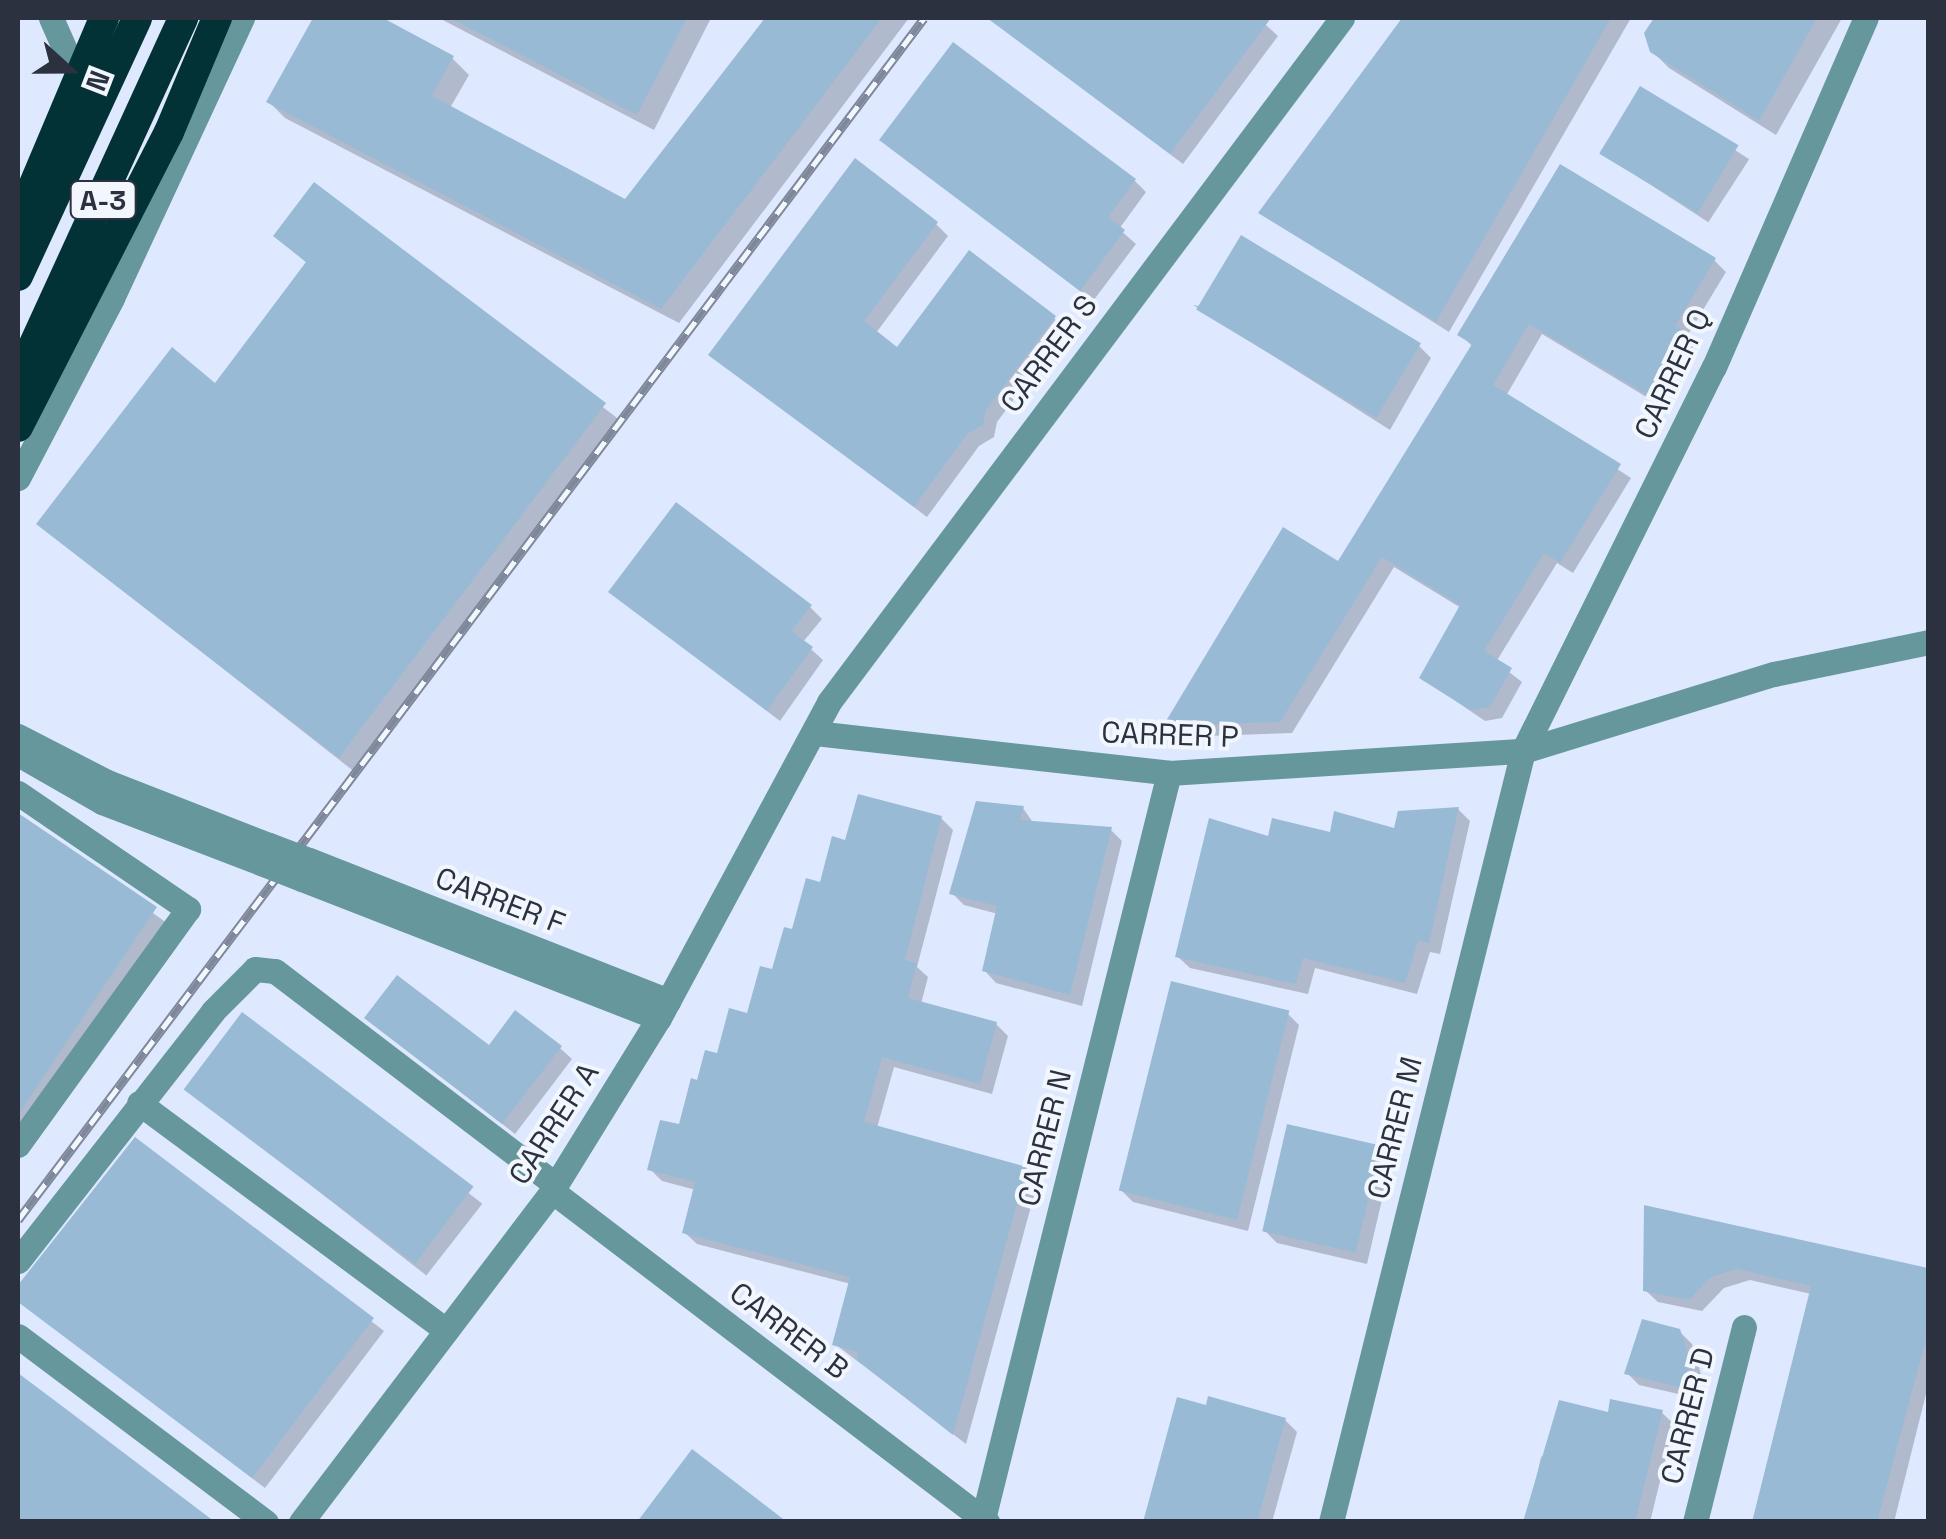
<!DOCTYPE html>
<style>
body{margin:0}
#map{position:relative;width:1946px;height:1539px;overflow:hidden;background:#dee9ff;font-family:"Space Grotesk",sans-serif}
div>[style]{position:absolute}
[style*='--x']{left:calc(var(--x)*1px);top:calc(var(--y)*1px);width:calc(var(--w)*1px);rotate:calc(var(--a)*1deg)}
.shadow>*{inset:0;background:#0003;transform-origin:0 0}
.building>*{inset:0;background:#99bad5;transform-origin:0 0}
.minor>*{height:25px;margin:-12.5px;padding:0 12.5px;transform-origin:12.5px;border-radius:12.5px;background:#66979c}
.highway>*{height:30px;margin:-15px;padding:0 15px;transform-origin:15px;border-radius:15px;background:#033236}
.rail>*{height:9px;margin-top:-4.5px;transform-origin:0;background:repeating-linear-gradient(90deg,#f2f6fd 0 15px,#7f889a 0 30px);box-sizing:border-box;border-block:2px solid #7f889a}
.minor-bridge>*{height:25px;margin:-12.5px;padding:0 12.5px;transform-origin:12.5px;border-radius:12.5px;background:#66979c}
span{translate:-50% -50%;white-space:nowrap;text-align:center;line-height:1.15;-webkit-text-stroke:8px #f2f6fd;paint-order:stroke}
.shield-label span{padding:2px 8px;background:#f2f6fd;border:2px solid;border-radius:8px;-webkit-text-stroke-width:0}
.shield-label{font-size:28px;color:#2b313f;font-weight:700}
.street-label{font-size:30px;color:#2b313f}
.frame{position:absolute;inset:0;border:20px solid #2b313f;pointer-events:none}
.north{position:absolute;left:20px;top:20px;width:100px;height:100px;-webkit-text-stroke:8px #f2f6fd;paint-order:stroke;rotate:111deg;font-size:28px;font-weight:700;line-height:40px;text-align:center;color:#2b313f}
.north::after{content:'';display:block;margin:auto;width:35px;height:45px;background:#2b313f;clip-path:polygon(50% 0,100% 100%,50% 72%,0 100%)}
</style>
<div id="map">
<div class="shadow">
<div style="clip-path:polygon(316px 18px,378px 18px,452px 58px,469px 75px,450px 108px,626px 202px,768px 18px,909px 18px,679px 323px,285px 118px,269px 102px)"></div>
<div style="clip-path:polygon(439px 18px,708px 18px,710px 20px,654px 130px)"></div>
<div style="clip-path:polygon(989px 18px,1258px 18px,1278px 36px,1183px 164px)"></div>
<div style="clip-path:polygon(1405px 18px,1631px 18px,1449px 332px,1261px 213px)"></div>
<div style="clip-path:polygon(1657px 18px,1842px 18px,1776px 135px,1669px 68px,1652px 51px,1647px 34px)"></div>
<div style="left:1641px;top:89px;width:129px;height:75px;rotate:33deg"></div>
<div style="clip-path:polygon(883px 140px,1134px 180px,1146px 192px,1119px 229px,1136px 244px,1093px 301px)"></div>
<div style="clip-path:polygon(314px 186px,621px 421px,356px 773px,39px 524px,216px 386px,308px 264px,276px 236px)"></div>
<div style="clip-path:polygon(936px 224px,948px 236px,876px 333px,898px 350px,1054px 318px,1066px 330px,997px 422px,994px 437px,979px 446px,927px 517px,712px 355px)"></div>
<div style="clip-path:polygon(1714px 260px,1726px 272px,1686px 338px,1694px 345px,1658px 404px,1542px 334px,1506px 396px,1631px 478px,1573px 573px,1557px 563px,1496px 662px,1522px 682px,1502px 718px,1485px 721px,1422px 678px,1461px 608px,1394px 567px,1292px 733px,1177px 737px,1166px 726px,1284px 530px,1339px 564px,1473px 347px,1461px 335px)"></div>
<div style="clip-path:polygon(1193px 305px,1419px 346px,1431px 358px,1390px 430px)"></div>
<div style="clip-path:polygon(611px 592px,810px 607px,822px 619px,803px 642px,823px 660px,780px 721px)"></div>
<div style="clip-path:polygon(1023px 808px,1034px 824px,1110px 829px,1122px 841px,1082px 1006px,996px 983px,984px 970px,998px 914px,964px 905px,952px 893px)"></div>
<div style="clip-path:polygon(1458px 809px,1470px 821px,1440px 954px,1430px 952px,1417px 994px,1315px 968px,1308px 994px,1190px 968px,1177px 956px,1269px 839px,1396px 831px)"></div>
<div style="clip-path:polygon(18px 816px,171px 926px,18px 1153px)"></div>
<div style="clip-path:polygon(941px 818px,953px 830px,917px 967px,928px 977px,921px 1004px,996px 1024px,1008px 1036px,992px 1094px,894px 1067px,877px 1128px,1026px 1169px,1038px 1181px,966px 1444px,835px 1344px,851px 1284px,697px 1244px,684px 1232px,696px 1190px,662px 1181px,650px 1169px,681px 1127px,699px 1083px,749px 1016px,847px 843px)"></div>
<div style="clip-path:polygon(1287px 1013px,1299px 1025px,1248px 1231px,1133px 1202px,1121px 1190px)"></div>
<div style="left:242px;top:1016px;width:305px;height:91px;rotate:38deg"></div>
<div style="clip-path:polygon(367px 1018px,489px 1049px,560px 1048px,572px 1059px,515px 1134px)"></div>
<div style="clip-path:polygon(136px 1141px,384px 1331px,265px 1488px,18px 1300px,18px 1290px)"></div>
<div style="clip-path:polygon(1379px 1149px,1391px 1161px,1367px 1264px,1277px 1243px,1265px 1231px)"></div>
<div style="clip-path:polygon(1646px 1208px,1928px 1271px,1928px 1386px,1894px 1522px,1755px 1522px,1811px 1294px,1750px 1280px,1724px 1288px,1702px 1311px,1658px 1302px,1645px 1290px)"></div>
<div style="clip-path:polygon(1679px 1331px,1692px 1344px,1701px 1374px,1696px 1398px,1639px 1385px,1627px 1373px)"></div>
<div style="clip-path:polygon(18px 1376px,211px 1522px,18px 1522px)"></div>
<div style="clip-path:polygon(1207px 1408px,1285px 1420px,1297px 1432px,1272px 1522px,1145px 1522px)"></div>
<div style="clip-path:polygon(1661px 1412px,1674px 1424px,1650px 1522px,1526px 1522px,1541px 1457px,1610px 1415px)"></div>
</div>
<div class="building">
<div style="clip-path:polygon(313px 18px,383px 18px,454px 56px,432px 96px,625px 199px,765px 18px,882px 18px,661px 309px,266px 102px)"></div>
<div style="clip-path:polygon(450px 18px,687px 18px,637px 115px)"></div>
<div style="clip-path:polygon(987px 18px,1271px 18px,1170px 154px)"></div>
<div style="clip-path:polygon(1402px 18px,1611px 18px,1436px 322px,1258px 213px)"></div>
<div style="clip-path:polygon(1654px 18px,1817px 18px,1759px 121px,1650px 52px,1644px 33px)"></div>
<div style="clip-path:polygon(953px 42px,1136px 179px,1108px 217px,1125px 230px,1080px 291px,879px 140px)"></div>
<div style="left:1640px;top:86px;width:115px;height:79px;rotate:31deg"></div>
<div style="clip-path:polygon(855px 158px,938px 222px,864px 321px,897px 347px,969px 250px,1056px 316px,986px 410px,983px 425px,967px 434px,914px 507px,708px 355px)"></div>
<div style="clip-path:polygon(1560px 164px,1716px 258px,1675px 326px,1683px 331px,1646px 394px,1529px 324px,1493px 385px,1621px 464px,1560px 563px,1544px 553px,1484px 651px,1512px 668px,1490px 707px,1470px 710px,1419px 678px,1460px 605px,1382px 557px,1280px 722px,1163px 726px,1283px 527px,1338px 561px,1472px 344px,1457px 335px)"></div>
<div style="clip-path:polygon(314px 182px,606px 403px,339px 758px,36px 524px,172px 347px,215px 383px,306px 262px,273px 236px)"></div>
<div style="left:1241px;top:235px;width:210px;height:87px;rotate:31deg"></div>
<div style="clip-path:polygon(676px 502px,812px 605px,791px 631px,813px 647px,767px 711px,608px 592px)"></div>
<div style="clip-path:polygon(858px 794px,942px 816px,905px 960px,917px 963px,908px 998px,997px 1022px,980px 1084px,882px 1057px,864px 1122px,1027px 1167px,953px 1435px,857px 1360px,858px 1352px,832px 1345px,850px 1277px,682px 1233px,695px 1182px,647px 1170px,660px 1120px,679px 1124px,691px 1078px,697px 1080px,705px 1050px,717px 1053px,729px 1008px,747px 1013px,760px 966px,772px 969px,784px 927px,792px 929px,806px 878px,820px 882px,832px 836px,845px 840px)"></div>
<div style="clip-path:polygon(976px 801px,1024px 806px,1020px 820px,1112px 827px,1070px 995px,982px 971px,997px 906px,949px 894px)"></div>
<div style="clip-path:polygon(1459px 807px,1429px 943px,1418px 941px,1405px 983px,1303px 958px,1296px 984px,1175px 957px,1209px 818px,1268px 836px,1272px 818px,1330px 832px,1334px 811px,1394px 828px,1398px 811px)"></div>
<div style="clip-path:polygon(18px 813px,157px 907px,18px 1115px)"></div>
<div style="clip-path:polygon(397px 975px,489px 1045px,515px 1010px,562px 1046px,502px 1124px,364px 1018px)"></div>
<div style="left:1171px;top:981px;width:122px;height:216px;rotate:14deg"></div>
<div style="left:242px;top:1012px;width:290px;height:97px;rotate:37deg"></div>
<div style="left:1287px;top:1124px;width:96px;height:110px;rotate:13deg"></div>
<div style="clip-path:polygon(135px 1137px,374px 1318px,252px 1478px,18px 1302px,18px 1285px)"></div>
<div style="clip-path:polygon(1644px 1205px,1928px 1268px,1928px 1332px,1877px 1522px,1752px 1522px,1811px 1286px,1737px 1269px,1711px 1277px,1689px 1300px,1643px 1291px)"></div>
<div style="clip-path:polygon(1642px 1319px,1680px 1329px,1690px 1361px,1684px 1388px,1624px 1374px)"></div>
<div style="clip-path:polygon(18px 1373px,62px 1406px,215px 1522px,18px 1522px)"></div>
<div style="clip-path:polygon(1208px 1396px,1286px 1418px,1257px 1522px,1143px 1522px,1177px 1397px,1206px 1405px)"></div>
<div style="clip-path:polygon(1610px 1399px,1663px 1410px,1635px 1522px,1523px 1522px,1559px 1400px,1608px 1412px)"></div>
<div style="clip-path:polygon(692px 1449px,787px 1522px,637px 1522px)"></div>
</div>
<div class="minor">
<div style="--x:51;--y:18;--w:47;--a:66.2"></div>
<div style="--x:18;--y:478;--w:203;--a:-62.4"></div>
<div style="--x:112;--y:298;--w:309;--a:-65.1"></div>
<div style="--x:815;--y:733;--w:356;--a:6.4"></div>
<div style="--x:1169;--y:773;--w:355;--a:-3.6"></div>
<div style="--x:1523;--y:751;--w:263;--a:-17.1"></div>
<div style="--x:1774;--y:674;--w:157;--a:-11.7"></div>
<div style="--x:18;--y:736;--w:100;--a:27.3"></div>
<div style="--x:107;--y:782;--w:174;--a:21.3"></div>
<div style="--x:18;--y:754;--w:97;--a:29.7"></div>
<div style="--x:102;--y:802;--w:170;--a:21"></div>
<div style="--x:18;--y:793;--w:206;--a:34.3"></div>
<div style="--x:188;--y:909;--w:291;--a:125.8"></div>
<div style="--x:309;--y:860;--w:386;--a:21.4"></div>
<div style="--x:302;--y:879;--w:383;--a:21.3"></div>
<div style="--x:139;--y:1103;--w:382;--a:36.5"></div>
<div style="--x:552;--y:1191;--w:547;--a:37.27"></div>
<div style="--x:18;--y:1261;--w:317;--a:-52"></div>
<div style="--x:213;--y:1011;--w:59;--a:-45"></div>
<div style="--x:255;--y:969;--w:20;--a:6"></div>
<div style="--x:275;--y:971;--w:353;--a:37.3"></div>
<div style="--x:18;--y:1336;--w:310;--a:36.9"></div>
<div style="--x:983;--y:1519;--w:769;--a:-76"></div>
<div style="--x:301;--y:1522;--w:415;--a:-52.8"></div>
<div style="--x:552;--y:1191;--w:203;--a:-58.3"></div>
<div style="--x:659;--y:1018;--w:359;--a:-61.7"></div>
<div style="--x:829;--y:702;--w:855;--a:-53.13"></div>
<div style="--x:1331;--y:1522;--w:795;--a:-76.02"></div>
<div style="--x:1523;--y:751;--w:429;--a:-63.6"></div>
<div style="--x:1714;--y:367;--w:381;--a:-66.5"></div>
<div style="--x:1695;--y:1522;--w:201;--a:-75.9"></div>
</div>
<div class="highway">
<div style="--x:18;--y:222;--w:221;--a:-67.1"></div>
<div style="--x:18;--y:276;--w:284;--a:-65.2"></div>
<div style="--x:18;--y:379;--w:397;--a:-65.4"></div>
<div style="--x:18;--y:427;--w:331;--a:-62.9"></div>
<div style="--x:169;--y:132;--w:124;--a:-67.2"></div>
</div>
<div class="rail">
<div style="--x:18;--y:1220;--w:1505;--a:-52.99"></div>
</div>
<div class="minor-bridge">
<div style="--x:269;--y:845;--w:43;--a:20.6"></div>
<div style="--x:261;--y:863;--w:44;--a:21.3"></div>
</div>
<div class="shield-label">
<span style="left:103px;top:200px">A-3</span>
</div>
<div class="street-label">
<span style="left:1049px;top:354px;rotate:-53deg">CARRER S</span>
<span style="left:1673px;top:374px;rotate:-65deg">CARRER Q</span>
<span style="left:1170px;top:735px;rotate:2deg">CARRER P</span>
<span style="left:500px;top:901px;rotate:21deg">CARRER F</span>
<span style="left:554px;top:1124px;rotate:-57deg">CARRER A</span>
<span style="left:1395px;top:1128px;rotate:-76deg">CARRER M</span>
<span style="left:1045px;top:1138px;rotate:-76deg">CARRER N</span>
<span style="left:789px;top:1331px;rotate:37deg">CARRER B</span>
<span style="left:1688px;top:1416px;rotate:-76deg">CARRER D</span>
</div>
<div class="frame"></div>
<div class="north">N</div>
</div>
